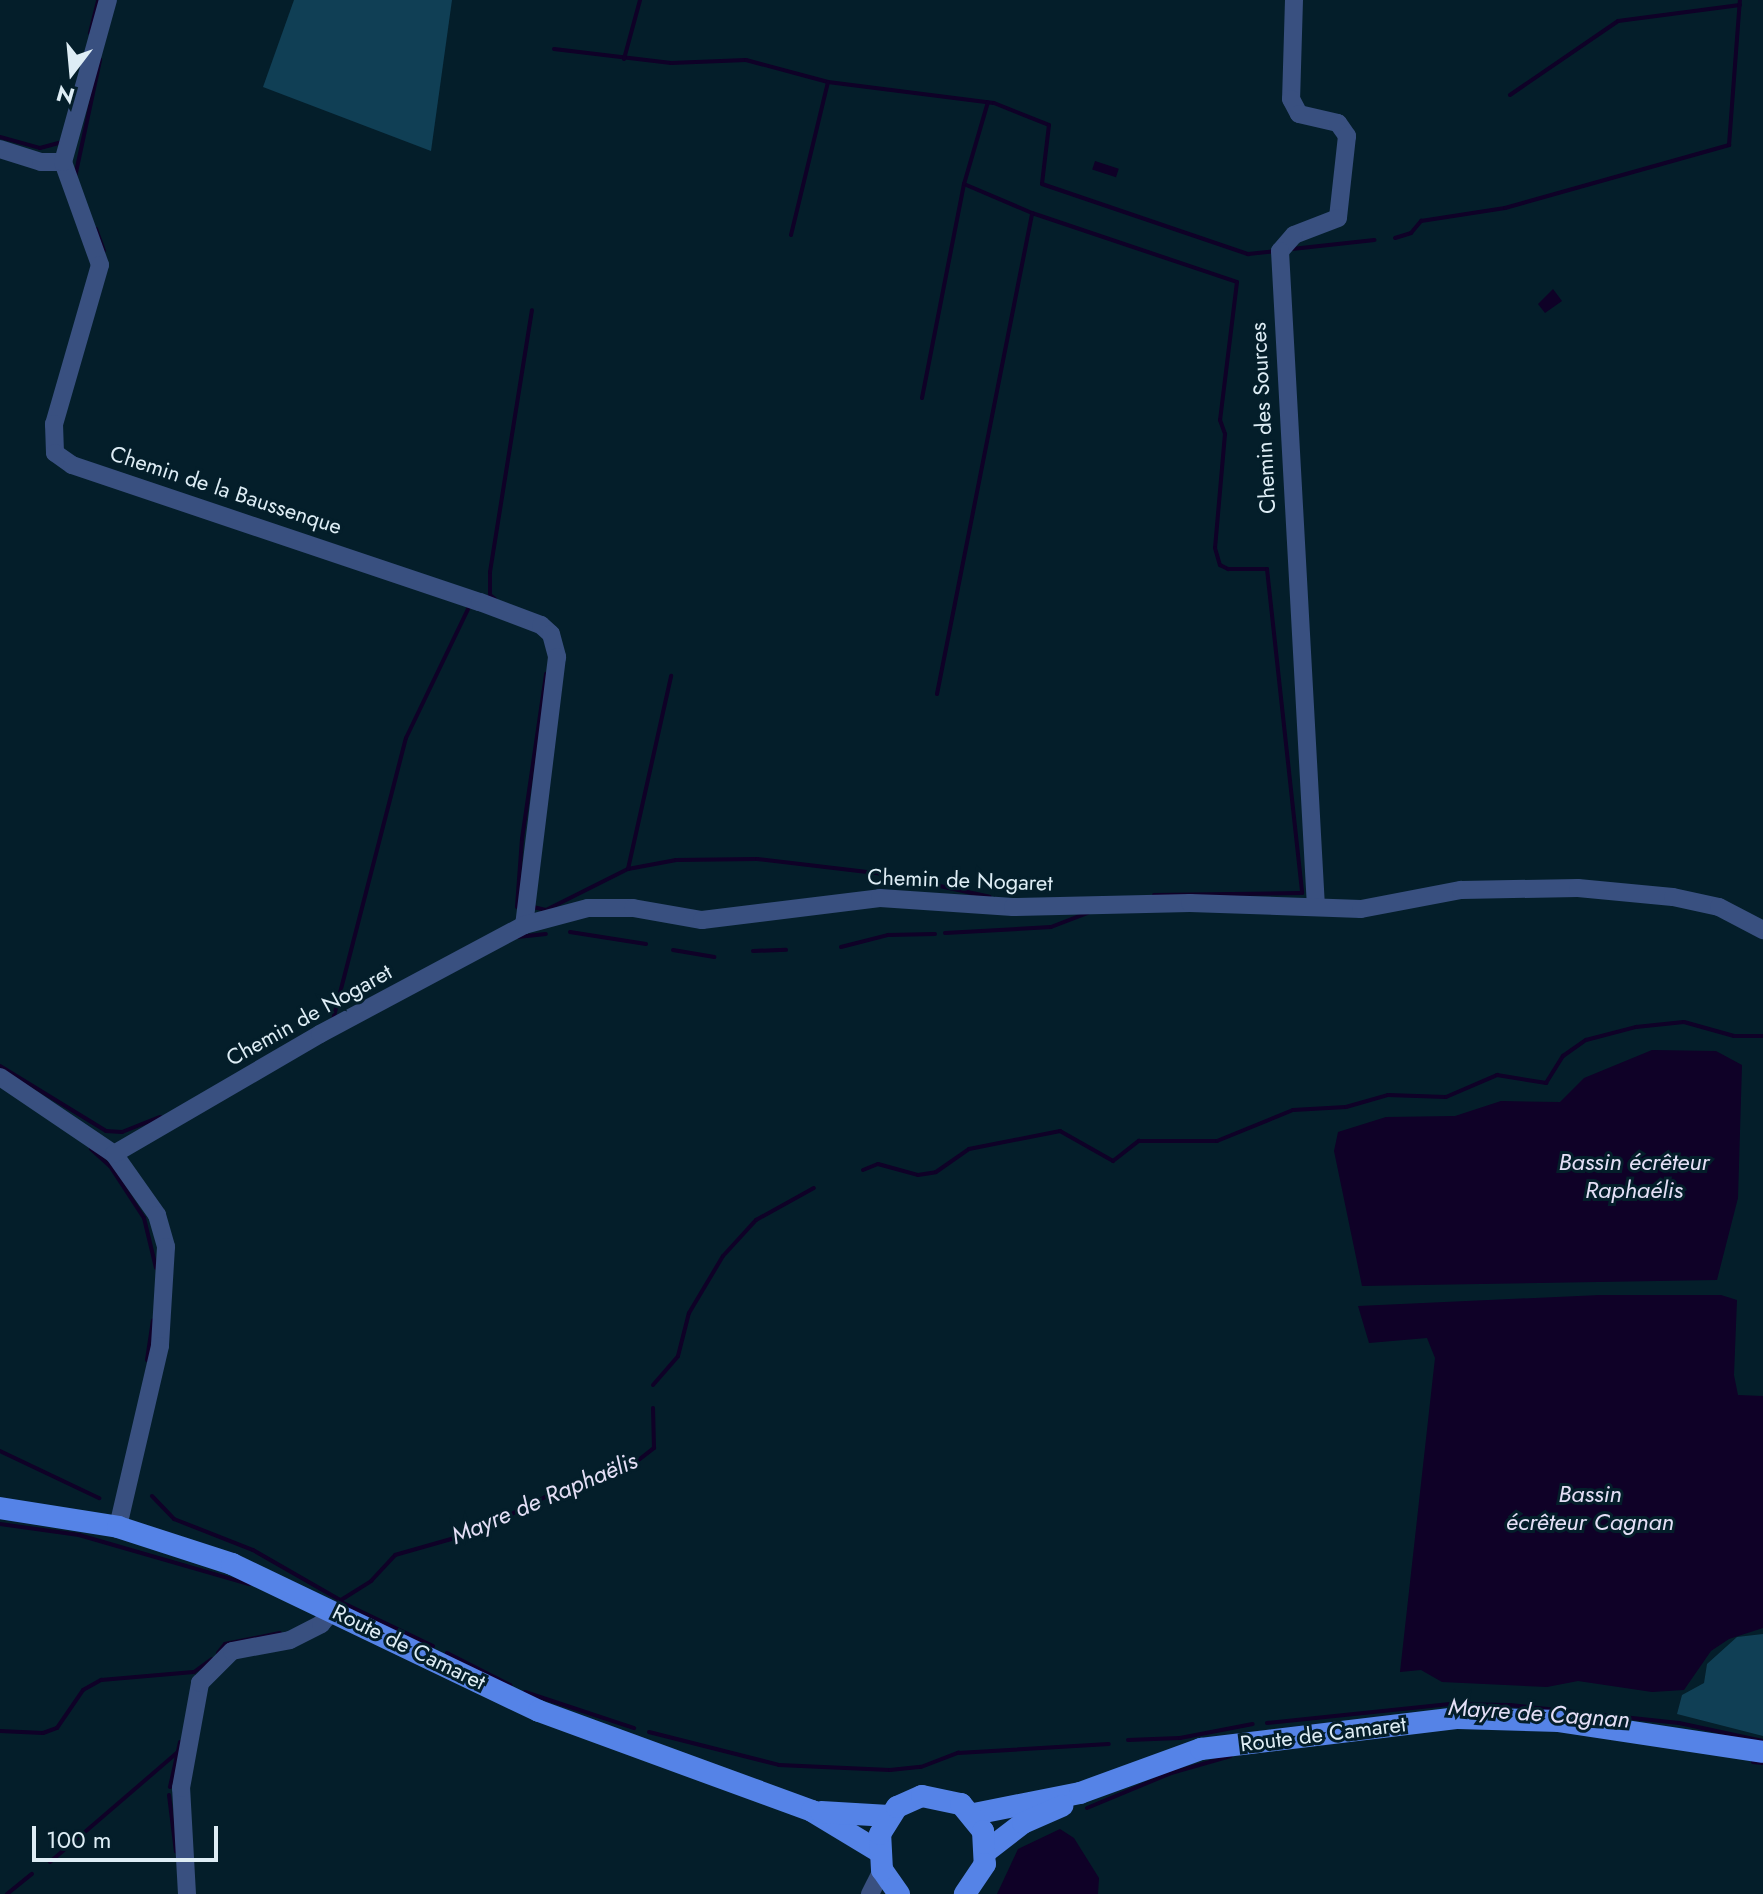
<!DOCTYPE html>
<meta charset="utf-8">
<style>
body{margin:0}
#map{position:relative;width:1763px;height:1894px;overflow:hidden;background:#041e2a;font-family:Jost,sans-serif}
div>[style]{position:absolute}
[style*='--x']{left:calc(var(--x)*1px);top:calc(var(--y)*1px);width:calc(var(--w)*1px);rotate:calc(var(--a)*1deg)}
.green>*{inset:0;background:#103f55}
.water>*{inset:0;background:#0f0127;transform-origin:0 0}
.stream>*{height:4px;margin:-2px;padding:0 2px;transform-origin:2px;border-radius:2px;background:#0f0127}
.minor>*{height:18px;margin:-9px;padding:0 9px;transform-origin:9px;border-radius:9px;background:#395080}
.major>*{height:22px;margin:-11px;padding:0 11px;transform-origin:11px;border-radius:11px;background:#5583e7}
span{translate:-50% -50%;white-space:nowrap;text-align:center;line-height:1.15;-webkit-text-stroke:6px #041e2a;paint-order:stroke}
.street-label{font-size:22px;color:#deedf5}
.water-label{font-size:24px;color:#e4dff6;font-style:italic}
.north{position:absolute;left:32px;top:32px;width:80px;height:80px;-webkit-text-stroke:6px #041e2a;paint-order:stroke;rotate:196deg;font-size:22px;font-weight:700;line-height:32px;text-align:center;color:#deedf5}
.north::after{content:'';display:block;margin:auto;width:28px;height:36px;background:#deedf5;clip-path:polygon(50% 0,100% 100%,50% 72%,0 100%)}
.scale{position:absolute;left:32px;top:1826px;width:186px;height:36px;box-sizing:border-box;border:4px solid #deedf5;border-top:0;padding-left:10px;font-size:24px;line-height:28px;white-space:nowrap;color:#deedf5;-webkit-text-stroke:6px #041e2a;paint-order:stroke}
</style>
<div id="map">
<div class="green">
<div style="clip-path:polygon(294px 0,452px 0,431px 151px,263px 87px)"></div>
<div style="clip-path:polygon(1763px 1634px,1763px 1736px,1677px 1714px,1682px 1695px,1704px 1683px,1707px 1664px,1737px 1637px)"></div>
</div>
<div class="water">
<div style="left:1095px;top:161px;width:25px;height:9px;rotate:18deg"></div>
<div style="clip-path:polygon(1553px 289px,1562px 301px,1545px 313px,1538px 304px)"></div>
<div style="clip-path:polygon(1652px 1050px,1716px 1051px,1742px 1065px,1738px 1198px,1717px 1280px,1362px 1286px,1334px 1151px,1338px 1132px,1386px 1117px,1455px 1116px,1501px 1101px,1560px 1102px,1584px 1078px)"></div>
<div style="clip-path:polygon(1600px 1295px,1721px 1295px,1737px 1300px,1734px 1375px,1738px 1395px,1763px 1396px,1763px 1628px,1729px 1639px,1711px 1651px,1684px 1690px,1652px 1692px,1578px 1681px,1547px 1687px,1442px 1682px,1421px 1670px,1400px 1672px,1435px 1358px,1427px 1338px,1369px 1343px,1358px 1306px)"></div>
<div style="clip-path:polygon(1060px 1829px,1074px 1838px,1099px 1878px,1098px 1894px,997px 1894px,1018px 1849px)"></div>
</div>
<div class="stream">
<div style="--x:90;--y:33;--w:34;--a:-76"></div>
<div style="--x:554;--y:49;--w:118;--a:6.8"></div>
<div style="--x:671;--y:63;--w:75;--a:-2.3"></div>
<div style="--x:746;--y:60;--w:85;--a:15"></div>
<div style="--x:828;--y:82;--w:167;--a:7.2"></div>
<div style="--x:994;--y:103;--w:59;--a:21.8"></div>
<div style="--x:1049;--y:125;--w:59;--a:96.8"></div>
<div style="--x:1042;--y:184;--w:218;--a:18.8"></div>
<div style="--x:1248;--y:254;--w:28;--a:-6"></div>
<div style="--x:624;--y:59;--w:61;--a:-74.8"></div>
<div style="--x:1510;--y:95;--w:131;--a:-34.4"></div>
<div style="--x:1618;--y:21;--w:123;--a:-7.5"></div>
<div style="--x:0;--y:137;--w:41;--a:15.4"></div>
<div style="--x:40;--y:148;--w:23;--a:-15"></div>
<div style="--x:75;--y:177;--w:120;--a:-77.9"></div>
<div style="--x:964;--y:184;--w:74;--a:23.1"></div>
<div style="--x:1032;--y:213;--w:216;--a:18.6"></div>
<div style="--x:1237;--y:282;--w:139;--a:97"></div>
<div style="--x:1220;--y:420;--w:15;--a:70"></div>
<div style="--x:1225;--y:434;--w:114;--a:95"></div>
<div style="--x:1215;--y:548;--w:18;--a:74"></div>
<div style="--x:1220;--y:565;--w:9;--a:27"></div>
<div style="--x:1228;--y:569;--w:39;--a:0"></div>
<div style="--x:1267;--y:569;--w:326;--a:83.8"></div>
<div style="--x:1302;--y:893;--w:148;--a:179.2"></div>
<div style="--x:96;--y:229;--w:23;--a:70"></div>
<div style="--x:791;--y:235;--w:157;--a:-76.4"></div>
<div style="--x:1395;--y:238;--w:17;--a:-17"></div>
<div style="--x:1411;--y:233;--w:16;--a:-50"></div>
<div style="--x:1421;--y:221;--w:85;--a:-8.8"></div>
<div style="--x:1505;--y:208;--w:233;--a:-15.7"></div>
<div style="--x:1729;--y:145;--w:145;--a:-85.7"></div>
<div style="--x:1292;--y:249;--w:83;--a:-6.2"></div>
<div style="--x:922;--y:398;--w:218;--a:-78.9"></div>
<div style="--x:964;--y:184;--w:85;--a:-73.7"></div>
<div style="--x:495;--y:599;--w:6;--a:-141"></div>
<div style="--x:490;--y:595;--w:23;--a:-90"></div>
<div style="--x:490;--y:572;--w:265;--a:-80.9"></div>
<div style="--x:937;--y:694;--w:490;--a:-78.8"></div>
<div style="--x:628;--y:869;--w:49;--a:-10.6"></div>
<div style="--x:676;--y:860;--w:81;--a:-0.7"></div>
<div style="--x:757;--y:859;--w:128;--a:6.7"></div>
<div style="--x:884;--y:874;--w:108;--a:12.2"></div>
<div style="--x:517;--y:907;--w:68;--a:-85.8"></div>
<div style="--x:522;--y:839;--w:167;--a:-81.7"></div>
<div style="--x:533;--y:907;--w:13;--a:13"></div>
<div style="--x:546;--y:910;--w:92;--a:-26.6"></div>
<div style="--x:628;--y:869;--w:198;--a:-77.4"></div>
<div style="--x:570;--y:932;--w:77;--a:9"></div>
<div style="--x:945;--y:933;--w:106;--a:-3.2"></div>
<div style="--x:1051;--y:927;--w:40;--a:-21"></div>
<div style="--x:517;--y:937;--w:29;--a:-6"></div>
<div style="--x:841;--y:947;--w:49;--a:-14.3"></div>
<div style="--x:888;--y:935;--w:47;--a:-1.2"></div>
<div style="--x:673;--y:950;--w:42;--a:9.7"></div>
<div style="--x:753;--y:951;--w:33;--a:-2"></div>
<div style="--x:333;--y:1020;--w:291;--a:-75.5"></div>
<div style="--x:406;--y:738;--w:148;--a:-64.3"></div>
<div style="--x:0;--y:1066;--w:124;--a:31.5"></div>
<div style="--x:106;--y:1131;--w:16;--a:4"></div>
<div style="--x:122;--y:1132;--w:41;--a:-21.5"></div>
<div style="--x:91;--y:1149;--w:25;--a:42"></div>
<div style="--x:110;--y:1166;--w:62;--a:56.8"></div>
<div style="--x:144;--y:1218;--w:51;--a:76.5"></div>
<div style="--x:863;--y:1170;--w:16;--a:-22"></div>
<div style="--x:878;--y:1164;--w:41;--a:15.4"></div>
<div style="--x:918;--y:1175;--w:18;--a:-9"></div>
<div style="--x:936;--y:1172;--w:40;--a:-34.9"></div>
<div style="--x:969;--y:1149;--w:93;--a:-11.2"></div>
<div style="--x:1060;--y:1131;--w:61;--a:29.5"></div>
<div style="--x:1113;--y:1161;--w:33;--a:-38"></div>
<div style="--x:1139;--y:1141;--w:78;--a:0"></div>
<div style="--x:1217;--y:1141;--w:82;--a:-22.2"></div>
<div style="--x:1293;--y:1110;--w:53;--a:-3.2"></div>
<div style="--x:1346;--y:1107;--w:44;--a:-15.9"></div>
<div style="--x:1388;--y:1095;--w:58;--a:2"></div>
<div style="--x:1446;--y:1097;--w:56;--a:-23.3"></div>
<div style="--x:1497;--y:1075;--w:50;--a:9.3"></div>
<div style="--x:1546;--y:1083;--w:32;--a:-58"></div>
<div style="--x:1563;--y:1056;--w:28;--a:-35"></div>
<div style="--x:1586;--y:1040;--w:52;--a:-14.6"></div>
<div style="--x:1636;--y:1027;--w:48;--a:-5.9"></div>
<div style="--x:1684;--y:1022;--w:52;--a:15.6"></div>
<div style="--x:1734;--y:1036;--w:29;--a:0"></div>
<div style="--x:147;--y:1360;--w:40;--a:-81.5"></div>
<div style="--x:653;--y:1385;--w:38;--a:-49"></div>
<div style="--x:678;--y:1356;--w:44;--a:-75.7"></div>
<div style="--x:689;--y:1313;--w:66;--a:-59.2"></div>
<div style="--x:723;--y:1256;--w:49;--a:-47.5"></div>
<div style="--x:756;--y:1220;--w:66;--a:-28.9"></div>
<div style="--x:0;--y:1451;--w:110;--a:25.4"></div>
<div style="--x:152;--y:1496;--w:32;--a:46"></div>
<div style="--x:174;--y:1519;--w:85;--a:21.4"></div>
<div style="--x:253;--y:1550;--w:100;--a:29.9"></div>
<div style="--x:0;--y:1524;--w:80;--a:7.9"></div>
<div style="--x:79;--y:1535;--w:177;--a:16.1"></div>
<div style="--x:341;--y:1600;--w:36;--a:-32"></div>
<div style="--x:371;--y:1581;--w:35;--a:-47"></div>
<div style="--x:395;--y:1555;--w:84;--a:-15.9"></div>
<div style="--x:476;--y:1532;--w:77;--a:-26.9"></div>
<div style="--x:545;--y:1497;--w:97;--a:-21"></div>
<div style="--x:636;--y:1462;--w:23;--a:-38"></div>
<div style="--x:654;--y:1448;--w:40;--a:-91.4"></div>
<div style="--x:341;--y:1602;--w:102;--a:25.6"></div>
<div style="--x:218;--y:1653;--w:11;--a:-52"></div>
<div style="--x:225;--y:1644;--w:56;--a:-11.3"></div>
<div style="--x:447;--y:1653;--w:71;--a:26.9"></div>
<div style="--x:525;--y:1692;--w:115;--a:18.3"></div>
<div style="--x:1267;--y:1723;--w:184;--a:-5.9"></div>
<div style="--x:1450;--y:1704;--w:60;--a:1"></div>
<div style="--x:1510;--y:1705;--w:170;--a:6.1"></div>
<div style="--x:1679;--y:1723;--w:86;--a:12.1"></div>
<div style="--x:0;--y:1731;--w:43;--a:2.7"></div>
<div style="--x:43;--y:1733;--w:15;--a:-20"></div>
<div style="--x:57;--y:1728;--w:46;--a:-55.6"></div>
<div style="--x:83;--y:1690;--w:21;--a:-29"></div>
<div style="--x:101;--y:1680;--w:93;--a:-4.9"></div>
<div style="--x:194;--y:1672;--w:22;--a:-36"></div>
<div style="--x:649;--y:1732;--w:134;--a:14.2"></div>
<div style="--x:779;--y:1765;--w:111;--a:2.6"></div>
<div style="--x:890;--y:1770;--w:31;--a:-6"></div>
<div style="--x:921;--y:1767;--w:40;--a:-21"></div>
<div style="--x:958;--y:1753;--w:151;--a:-3.4"></div>
<div style="--x:1128;--y:1740;--w:52;--a:-2.2"></div>
<div style="--x:1180;--y:1738;--w:74;--a:-10.9"></div>
<div style="--x:1753;--y:1762;--w:10;--a:6"></div>
<div style="--x:170;--y:1787;--w:46;--a:-77.5"></div>
<div style="--x:169;--y:1795;--w:57;--a:83"></div>
<div style="--x:1087;--y:1808;--w:91;--a:-22.6"></div>
<div style="--x:1171;--y:1773;--w:62;--a:-15.8"></div>
<div style="--x:50;--y:1862;--w:169;--a:-40.7"></div>
<div style="--x:7;--y:1894;--w:32;--a:-39"></div>
</div>
<div class="minor">
<div style="--x:1294;--y:0;--w:99;--a:91.7"></div>
<div style="--x:1291;--y:99;--w:17;--a:62"></div>
<div style="--x:1299;--y:114;--w:40;--a:13"></div>
<div style="--x:1338;--y:123;--w:16;--a:55"></div>
<div style="--x:1347;--y:136;--w:82;--a:96.3"></div>
<div style="--x:1338;--y:218;--w:47;--a:158.9"></div>
<div style="--x:1294;--y:235;--w:21;--a:131"></div>
<div style="--x:1280;--y:251;--w:657;--a:86.86"></div>
<div style="--x:0;--y:149;--w:43;--a:17.6"></div>
<div style="--x:41;--y:162;--w:22;--a:0"></div>
<div style="--x:63;--y:162;--w:109;--a:70.2"></div>
<div style="--x:100;--y:265;--w:166;--a:106.1"></div>
<div style="--x:54;--y:424;--w:29;--a:88"></div>
<div style="--x:55;--y:453;--w:21;--a:35"></div>
<div style="--x:72;--y:465;--w:430;--a:18.6"></div>
<div style="--x:480;--y:602;--w:65;--a:20.7"></div>
<div style="--x:541;--y:625;--w:13;--a:42"></div>
<div style="--x:551;--y:634;--w:24;--a:75"></div>
<div style="--x:557;--y:657;--w:270;--a:97"></div>
<div style="--x:63;--y:162;--w:168;--a:-74.5"></div>
<div style="--x:0;--y:1077;--w:138;--a:34"></div>
<div style="--x:114;--y:1154;--w:75;--a:54.8"></div>
<div style="--x:157;--y:1215;--w:33;--a:74"></div>
<div style="--x:166;--y:1247;--w:99;--a:93.5"></div>
<div style="--x:160;--y:1346;--w:186;--a:103.1"></div>
<div style="--x:114;--y:1154;--w:238;--a:-30.2"></div>
<div style="--x:320;--y:1034;--w:231;--a:-28.1"></div>
<div style="--x:524;--y:925;--w:66;--a:-14.9"></div>
<div style="--x:588;--y:908;--w:45;--a:0"></div>
<div style="--x:633;--y:908;--w:70;--a:9.9"></div>
<div style="--x:702;--y:920;--w:179;--a:-7"></div>
<div style="--x:880;--y:898;--w:133;--a:3.9"></div>
<div style="--x:1013;--y:907;--w:177;--a:-1.3"></div>
<div style="--x:1190;--y:903;--w:171;--a:2"></div>
<div style="--x:1361;--y:909;--w:102;--a:-10.8"></div>
<div style="--x:1461;--y:890;--w:117;--a:-1"></div>
<div style="--x:1578;--y:888;--w:95;--a:5.4"></div>
<div style="--x:1673;--y:897;--w:47;--a:12.3"></div>
<div style="--x:1719;--y:907;--w:50;--a:27.6"></div>
<div style="--x:187;--y:1894;--w:106;--a:-93.2"></div>
<div style="--x:181;--y:1788;--w:107;--a:-79.7"></div>
<div style="--x:200;--y:1683;--w:45;--a:-45"></div>
<div style="--x:232;--y:1651;--w:59;--a:-10.7"></div>
<div style="--x:290;--y:1640;--w:35;--a:-27"></div>
<div style="--x:321;--y:1624;--w:18;--a:-49"></div>
<div style="--x:870;--y:1894;--w:27;--a:-63"></div>
</div>
<div class="major">
<div style="--x:0;--y:1508;--w:120;--a:9.1"></div>
<div style="--x:118;--y:1527;--w:120;--a:18"></div>
<div style="--x:232;--y:1564;--w:340;--a:25.6"></div>
<div style="--x:539;--y:1711;--w:291;--a:20.1"></div>
<div style="--x:812;--y:1811;--w:77;--a:31.2"></div>
<div style="--x:821;--y:1812;--w:68;--a:3.4"></div>
<div style="--x:974;--y:1814;--w:108;--a:-11.2"></div>
<div style="--x:1080;--y:1793;--w:129;--a:-20"></div>
<div style="--x:1201;--y:1749;--w:259;--a:-6.9"></div>
<div style="--x:1458;--y:1718;--w:101;--a:1.7"></div>
<div style="--x:1559;--y:1721;--w:206;--a:8.6"></div>
<div style="--x:988;--y:1850;--w:44;--a:-37.6"></div>
<div style="--x:1023;--y:1823;--w:43;--a:-23.6"></div>
<div style="--x:899;--y:1894;--w:29;--a:-125"></div>
<div style="--x:882;--y:1870;--w:36;--a:-93"></div>
<div style="--x:880;--y:1834;--w:32;--a:-58"></div>
<div style="--x:897;--y:1807;--w:27;--a:-24"></div>
<div style="--x:922;--y:1796;--w:40;--a:12"></div>
<div style="--x:961;--y:1804;--w:35;--a:51"></div>
<div style="--x:983;--y:1831;--w:33;--a:87"></div>
<div style="--x:985;--y:1864;--w:36;--a:124"></div>
</div>
<div class="street-label">
<span style="left:1263px;top:418px;rotate:-93deg">Chemin des Sources</span>
<span style="left:226px;top:490px;rotate:18deg">Chemin de la Baussenque</span>
<span style="left:960px;top:880px;rotate:2deg">Chemin de Nogaret</span>
<span style="left:309px;top:1015px;rotate:-29deg">Chemin de Nogaret</span>
<span style="left:409px;top:1647px;rotate:26deg">Route de Camaret</span>
<span style="left:1323px;top:1734px;rotate:-7deg">Route de Camaret</span>
</div>
<div class="water-label">
<span style="left:1634px;top:1176px">Bassin écrêteur<br>Raphaélis</span>
<span style="left:1590px;top:1508px">Bassin<br>écrêteur Cagnan</span>
<span style="left:544px;top:1498px;rotate:-23deg">Mayre de Raphaëlis</span>
<span style="left:1539px;top:1713px;rotate:4deg">Mayre de Cagnan</span>
</div>
<div class="north">N</div>
<div class="scale">100 m</div>
</div>
